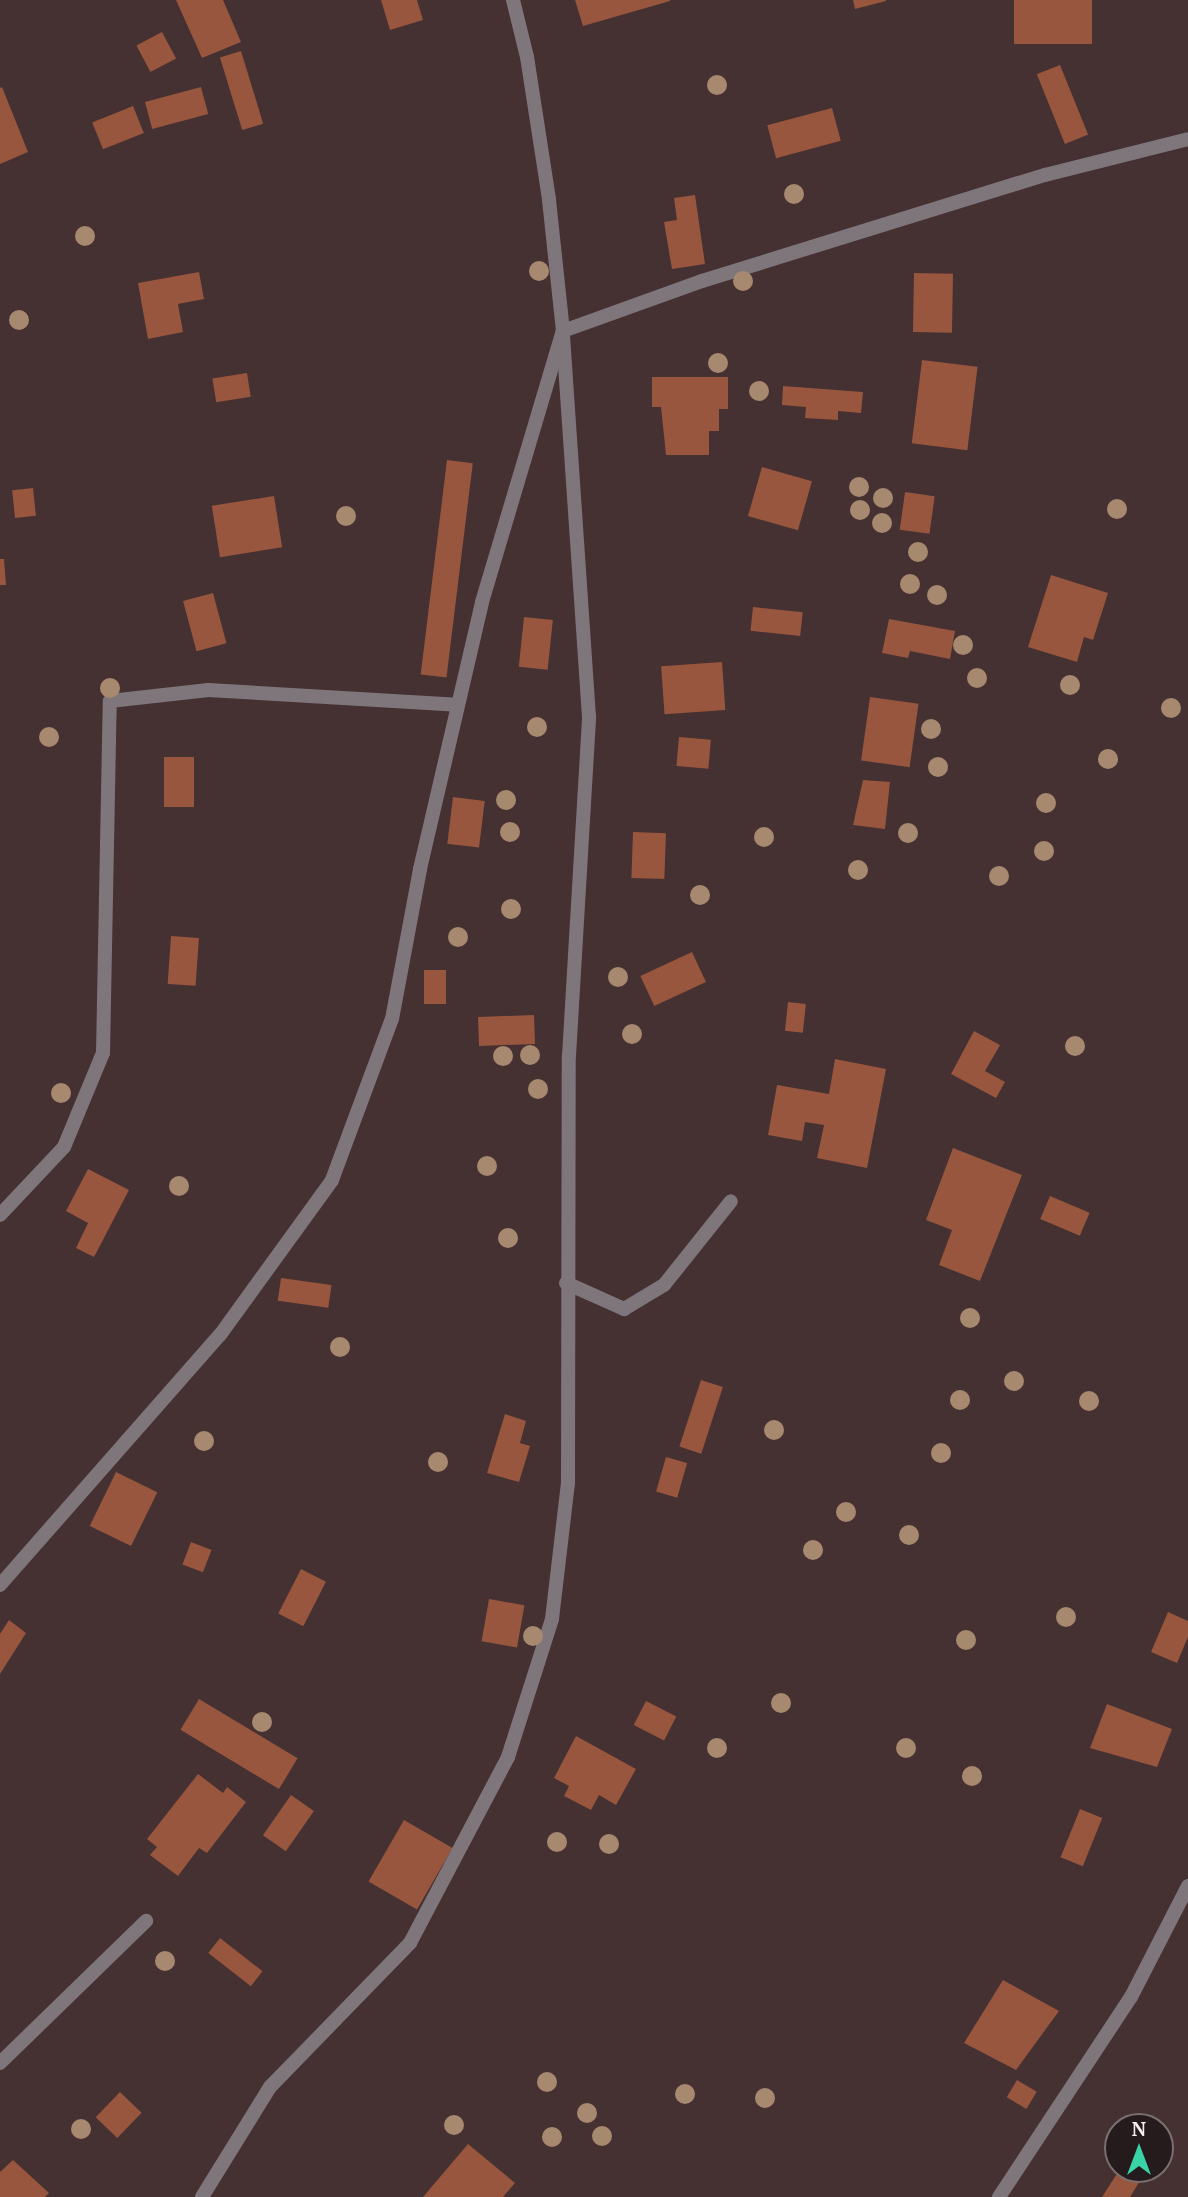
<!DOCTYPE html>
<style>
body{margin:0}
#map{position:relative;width:1188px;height:2197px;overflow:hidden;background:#453032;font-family:"PT Serif",serif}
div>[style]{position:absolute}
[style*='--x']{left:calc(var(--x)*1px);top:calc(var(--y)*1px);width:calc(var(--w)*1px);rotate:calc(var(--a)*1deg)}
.building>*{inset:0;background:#97563d;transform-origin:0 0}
.street>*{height:14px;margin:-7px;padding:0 7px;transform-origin:7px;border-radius:7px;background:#7f767c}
.trees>*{width:20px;height:20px;margin:-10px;border-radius:50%;background:#a78970}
span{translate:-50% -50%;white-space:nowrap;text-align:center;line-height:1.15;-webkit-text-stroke:5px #251b1c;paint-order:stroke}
.north{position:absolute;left:1104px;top:2113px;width:70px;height:70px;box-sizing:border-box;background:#251b1c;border:2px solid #7b6f70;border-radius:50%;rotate:0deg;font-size:19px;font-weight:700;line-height:28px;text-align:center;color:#fcedef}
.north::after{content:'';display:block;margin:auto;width:24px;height:32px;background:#38d4a6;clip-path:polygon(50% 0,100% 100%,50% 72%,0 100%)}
</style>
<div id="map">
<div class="building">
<div style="clip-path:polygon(176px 0,223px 0,241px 42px,202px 58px)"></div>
<div style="clip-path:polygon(381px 0,417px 0,423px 20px,390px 30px)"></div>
<div style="clip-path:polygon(575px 0,670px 0,670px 1px,583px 26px)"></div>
<div style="clip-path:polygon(853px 0,886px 0,886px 1px,855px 9px)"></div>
<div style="left:1014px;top:0;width:78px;height:44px"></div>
<div style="left:162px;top:32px;width:30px;height:29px;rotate:62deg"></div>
<div style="left:241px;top:51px;width:76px;height:22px;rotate:73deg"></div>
<div style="left:1060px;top:65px;width:75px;height:25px;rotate:68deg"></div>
<div style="clip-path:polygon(2px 87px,28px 152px,0 164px,0 88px)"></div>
<div style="left:201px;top:87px;width:28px;height:58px;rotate:75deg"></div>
<div style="left:133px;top:106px;width:29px;height:44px;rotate:68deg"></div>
<div style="left:832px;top:108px;width:34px;height:67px;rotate:75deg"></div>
<div style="clip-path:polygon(695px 195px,705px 264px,672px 269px,664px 222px,677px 220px,674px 198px)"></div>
<div style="clip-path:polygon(199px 272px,204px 299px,178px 304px,183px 332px,148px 339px,138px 283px)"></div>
<div style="left:914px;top:273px;width:39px;height:59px;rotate:1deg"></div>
<div style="left:922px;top:360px;width:56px;height:84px;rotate:7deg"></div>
<div style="left:247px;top:373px;width:24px;height:35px;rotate:81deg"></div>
<div style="clip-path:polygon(652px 377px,728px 377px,728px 409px,719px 409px,719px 431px,709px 431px,709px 455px,666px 455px,661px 407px,652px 407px)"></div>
<div style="clip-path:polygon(783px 386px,863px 392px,861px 413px,838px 411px,838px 420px,805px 418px,806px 407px,782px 405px)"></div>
<div style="left:447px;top:460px;width:26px;height:216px;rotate:7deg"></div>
<div style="left:762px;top:467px;width:52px;height:51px;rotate:16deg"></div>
<div style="left:33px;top:488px;width:28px;height:21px;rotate:84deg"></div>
<div style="left:905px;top:492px;width:30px;height:38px;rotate:8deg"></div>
<div style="left:274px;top:496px;width:52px;height:63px;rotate:81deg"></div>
<div style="clip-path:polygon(0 559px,4px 559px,6px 585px,0 585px)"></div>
<div style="clip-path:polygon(1051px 575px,1108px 593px,1093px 640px,1084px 637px,1077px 662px,1028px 647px)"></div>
<div style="left:213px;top:593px;width:52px;height:31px;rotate:75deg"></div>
<div style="left:753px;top:607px;width:50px;height:24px;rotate:6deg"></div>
<div style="left:524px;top:617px;width:29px;height:50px;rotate:6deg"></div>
<div style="clip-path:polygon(889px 619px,955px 631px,950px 659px,910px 651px,908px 658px,882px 653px)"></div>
<div style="left:722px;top:662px;width:48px;height:61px;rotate:86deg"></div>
<div style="left:870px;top:697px;width:49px;height:64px;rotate:8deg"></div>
<div style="left:679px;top:737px;width:32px;height:29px;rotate:5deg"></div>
<div style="left:164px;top:757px;width:30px;height:50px"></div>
<div style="clip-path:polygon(863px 780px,890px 782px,885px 829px,853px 825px)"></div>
<div style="left:453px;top:797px;width:32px;height:47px;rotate:7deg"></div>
<div style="left:633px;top:832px;width:33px;height:46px;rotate:2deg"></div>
<div style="left:171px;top:936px;width:28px;height:48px;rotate:4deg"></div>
<div style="left:692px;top:952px;width:33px;height:57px;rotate:65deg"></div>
<div style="left:424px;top:970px;width:22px;height:34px"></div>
<div style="left:788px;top:1002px;width:18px;height:29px;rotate:6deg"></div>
<div style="left:534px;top:1015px;width:29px;height:56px;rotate:88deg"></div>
<div style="clip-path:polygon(974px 1031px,1000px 1045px,985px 1071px,1005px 1082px,996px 1098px,951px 1074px)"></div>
<div style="clip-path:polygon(835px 1059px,886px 1069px,867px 1168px,817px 1158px,824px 1125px,805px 1122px,802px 1141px,768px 1135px,777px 1085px,829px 1094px)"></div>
<div style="clip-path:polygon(953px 1148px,1022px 1175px,980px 1281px,939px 1265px,952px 1230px,926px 1220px)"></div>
<div style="clip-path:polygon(88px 1169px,129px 1190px,94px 1257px,76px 1248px,88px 1223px,66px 1211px)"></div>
<div style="left:1050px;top:1196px;width:43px;height:25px;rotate:23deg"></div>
<div style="left:281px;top:1278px;width:51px;height:23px;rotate:8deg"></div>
<div style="left:701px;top:1380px;width:23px;height:70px;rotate:18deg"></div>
<div style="clip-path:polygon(505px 1414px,526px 1421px,520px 1443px,530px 1446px,519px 1482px,487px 1473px)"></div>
<div style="left:666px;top:1457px;width:22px;height:36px;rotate:16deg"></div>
<div style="left:116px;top:1472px;width:46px;height:60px;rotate:26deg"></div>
<div style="left:191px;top:1542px;width:22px;height:24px;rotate:21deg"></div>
<div style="left:301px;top:1569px;width:28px;height:50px;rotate:27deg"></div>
<div style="left:489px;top:1599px;width:36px;height:43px;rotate:10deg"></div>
<div style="clip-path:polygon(1168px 1612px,1188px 1621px,1188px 1637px,1177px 1663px,1151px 1652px)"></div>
<div style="clip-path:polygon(9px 1620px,26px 1633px,0 1674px,0 1634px)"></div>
<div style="left:199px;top:1699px;width:115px;height:36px;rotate:31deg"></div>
<div style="left:646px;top:1701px;width:34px;height:27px;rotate:27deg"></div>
<div style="clip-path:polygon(1107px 1704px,1172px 1729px,1157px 1767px,1090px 1748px)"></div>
<div style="clip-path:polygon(576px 1736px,636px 1769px,616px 1805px,599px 1795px,591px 1810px,564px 1796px,569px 1786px,554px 1778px)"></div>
<div style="clip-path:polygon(198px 1774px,223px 1793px,227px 1787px,246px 1802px,207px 1853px,199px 1848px,178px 1876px,150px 1855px,157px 1847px,147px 1839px)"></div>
<div style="left:291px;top:1795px;width:28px;height:49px;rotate:35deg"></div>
<div style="left:1080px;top:1809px;width:24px;height:52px;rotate:22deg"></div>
<div style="left:404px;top:1820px;width:56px;height:71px;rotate:30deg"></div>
<div style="left:220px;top:1938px;width:54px;height:19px;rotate:38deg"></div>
<div style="clip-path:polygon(1003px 1980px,1059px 2011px,1016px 2070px,964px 2043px)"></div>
<div style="left:1017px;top:2080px;width:23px;height:20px;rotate:31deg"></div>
<div style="left:120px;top:2092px;width:30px;height:35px;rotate:44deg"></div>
<div style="clip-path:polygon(468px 2144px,515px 2183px,503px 2197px,423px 2197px)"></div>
<div style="clip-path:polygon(13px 2160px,49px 2193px,45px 2197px,0 2197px,0 2172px)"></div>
<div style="clip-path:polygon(1120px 2169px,1143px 2176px,1130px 2197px,1102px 2197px)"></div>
</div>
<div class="street">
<div style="--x:0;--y:1215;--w:93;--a:-46.7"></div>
<div style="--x:64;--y:1147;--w:102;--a:-67.5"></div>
<div style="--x:103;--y:1053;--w:352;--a:-88.9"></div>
<div style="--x:110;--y:701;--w:99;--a:-6.4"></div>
<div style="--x:208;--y:690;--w:249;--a:3.4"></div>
<div style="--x:566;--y:1283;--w:64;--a:24.1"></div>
<div style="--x:624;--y:1309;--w:47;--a:-31"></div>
<div style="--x:664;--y:1285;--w:107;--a:-51.4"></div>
<div style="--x:0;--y:1585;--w:333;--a:-48.7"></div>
<div style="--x:220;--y:1335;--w:191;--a:-54.1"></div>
<div style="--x:332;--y:1180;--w:172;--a:-69.6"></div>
<div style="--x:392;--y:1019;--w:153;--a:-79.4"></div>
<div style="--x:420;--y:869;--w:274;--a:-76.9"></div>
<div style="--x:482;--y:602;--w:283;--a:-73.4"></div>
<div style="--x:563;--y:331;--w:148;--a:-19.8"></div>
<div style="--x:702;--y:281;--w:359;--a:-17.2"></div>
<div style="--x:1045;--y:175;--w:147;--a:-14.1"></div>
<div style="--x:0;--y:2063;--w:204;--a:-44.2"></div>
<div style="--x:202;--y:2197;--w:129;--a:-58.3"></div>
<div style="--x:270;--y:2087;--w:201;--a:-45.8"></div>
<div style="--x:410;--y:1943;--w:210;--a:-62.2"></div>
<div style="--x:508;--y:1757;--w:145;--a:-72.3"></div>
<div style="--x:552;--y:1619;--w:138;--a:-83.3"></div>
<div style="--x:568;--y:1482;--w:426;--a:-89.9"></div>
<div style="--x:569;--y:1056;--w:340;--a:-86.6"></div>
<div style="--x:589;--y:717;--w:387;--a:-93.9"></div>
<div style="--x:563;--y:331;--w:133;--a:-96.1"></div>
<div style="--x:549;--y:199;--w:144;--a:-98.8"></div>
<div style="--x:527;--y:57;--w:59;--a:-103.8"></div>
<div style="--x:999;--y:2197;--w:240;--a:-56.6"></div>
<div style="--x:1131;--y:1997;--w:125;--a:-62.8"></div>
</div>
<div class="trees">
<div style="left:717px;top:85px"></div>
<div style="left:794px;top:194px"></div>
<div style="left:85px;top:236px"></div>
<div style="left:539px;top:271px"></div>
<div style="left:743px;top:281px"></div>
<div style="left:19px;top:320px"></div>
<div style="left:718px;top:363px"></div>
<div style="left:759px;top:391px"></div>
<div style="left:859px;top:487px"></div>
<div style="left:883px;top:498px"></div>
<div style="left:1117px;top:509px"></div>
<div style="left:860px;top:510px"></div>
<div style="left:346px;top:516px"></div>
<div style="left:882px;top:523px"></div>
<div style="left:918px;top:552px"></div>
<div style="left:910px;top:584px"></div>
<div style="left:937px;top:595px"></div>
<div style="left:963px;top:645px"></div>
<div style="left:977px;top:678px"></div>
<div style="left:1070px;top:685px"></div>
<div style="left:110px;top:688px"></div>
<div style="left:1171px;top:708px"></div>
<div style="left:537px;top:727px"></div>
<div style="left:931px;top:729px"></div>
<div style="left:49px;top:737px"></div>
<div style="left:1108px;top:759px"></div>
<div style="left:938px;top:767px"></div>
<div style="left:506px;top:800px"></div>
<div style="left:1046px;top:803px"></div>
<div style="left:510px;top:832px"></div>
<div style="left:908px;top:833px"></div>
<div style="left:764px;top:837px"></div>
<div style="left:1044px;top:851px"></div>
<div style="left:858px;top:870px"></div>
<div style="left:999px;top:876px"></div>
<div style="left:700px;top:895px"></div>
<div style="left:511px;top:909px"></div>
<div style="left:458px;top:937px"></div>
<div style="left:618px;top:977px"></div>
<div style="left:632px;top:1034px"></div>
<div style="left:1075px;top:1046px"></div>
<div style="left:530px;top:1055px"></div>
<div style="left:503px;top:1056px"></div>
<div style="left:538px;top:1089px"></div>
<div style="left:61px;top:1093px"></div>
<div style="left:487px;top:1166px"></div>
<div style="left:179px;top:1186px"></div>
<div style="left:508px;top:1238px"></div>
<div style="left:970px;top:1318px"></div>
<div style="left:340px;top:1347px"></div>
<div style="left:1014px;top:1381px"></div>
<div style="left:960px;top:1400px"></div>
<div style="left:1089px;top:1401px"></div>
<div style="left:774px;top:1430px"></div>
<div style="left:204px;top:1441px"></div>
<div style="left:941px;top:1453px"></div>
<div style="left:438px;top:1462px"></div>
<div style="left:846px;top:1512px"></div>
<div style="left:909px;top:1535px"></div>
<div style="left:813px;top:1550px"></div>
<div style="left:1066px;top:1617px"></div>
<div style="left:533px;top:1636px"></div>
<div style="left:966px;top:1640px"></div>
<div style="left:781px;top:1703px"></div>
<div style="left:262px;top:1722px"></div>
<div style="left:717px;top:1748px"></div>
<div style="left:906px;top:1748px"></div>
<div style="left:972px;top:1776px"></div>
<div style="left:557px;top:1842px"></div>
<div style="left:609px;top:1844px"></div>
<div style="left:165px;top:1961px"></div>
<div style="left:547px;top:2082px"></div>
<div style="left:685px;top:2094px"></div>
<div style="left:765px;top:2098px"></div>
<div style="left:587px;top:2113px"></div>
<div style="left:454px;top:2125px"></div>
<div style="left:81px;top:2129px"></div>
<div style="left:602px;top:2136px"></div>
<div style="left:552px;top:2137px"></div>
</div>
<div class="north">N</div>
</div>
